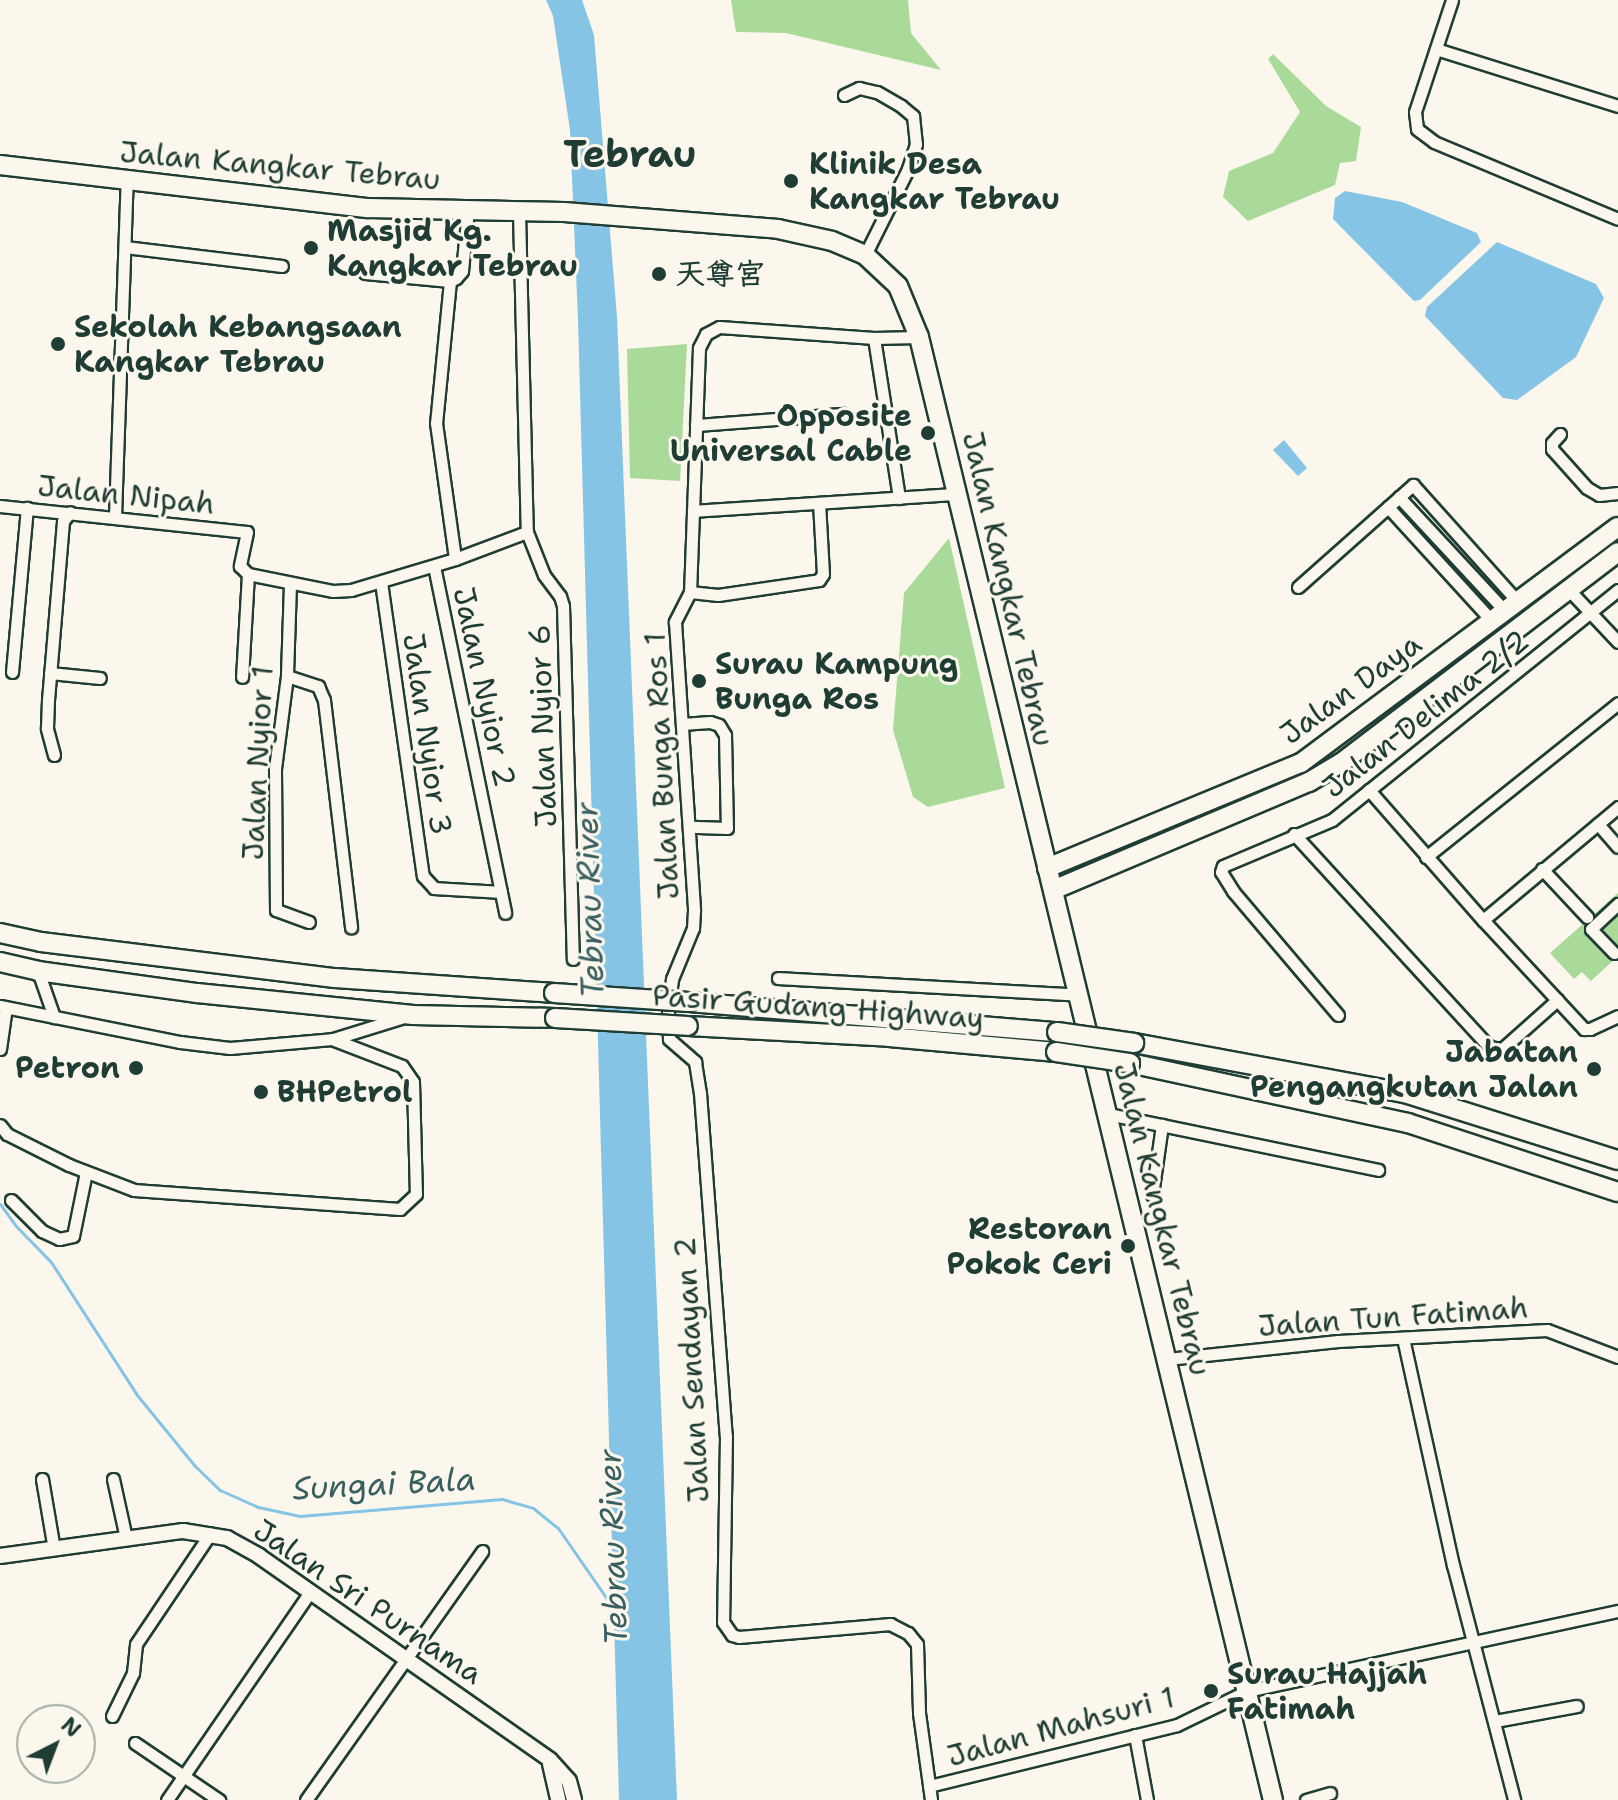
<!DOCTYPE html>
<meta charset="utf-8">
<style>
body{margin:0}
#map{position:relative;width:1618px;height:1800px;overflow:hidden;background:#fbf7ec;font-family:"Shantell Sans","LXGW WenKai TC",sans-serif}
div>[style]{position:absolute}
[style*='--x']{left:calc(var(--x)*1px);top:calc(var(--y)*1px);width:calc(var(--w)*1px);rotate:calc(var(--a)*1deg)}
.green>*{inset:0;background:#aada9a}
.water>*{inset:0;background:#86c4e6}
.stream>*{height:3px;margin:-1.5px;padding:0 1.5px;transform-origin:1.5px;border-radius:1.5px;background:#86c4e6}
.roads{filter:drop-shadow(2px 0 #1f3d34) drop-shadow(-2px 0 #1f3d34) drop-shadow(0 2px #1f3d34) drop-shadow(0 -2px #1f3d34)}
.minor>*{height:11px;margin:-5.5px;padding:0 5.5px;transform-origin:5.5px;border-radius:5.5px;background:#fbf7ec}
.tertiary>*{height:14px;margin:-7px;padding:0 7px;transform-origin:7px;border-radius:7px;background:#fbf7ec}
.primary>*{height:18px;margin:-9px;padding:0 9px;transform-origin:9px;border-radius:9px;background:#fbf7ec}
.trunk>*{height:18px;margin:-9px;padding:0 9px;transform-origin:9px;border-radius:9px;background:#fbf7ec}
.bridges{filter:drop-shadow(2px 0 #1f3d34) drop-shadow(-2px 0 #1f3d34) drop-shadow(0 2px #1f3d34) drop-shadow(0 -2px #1f3d34)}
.trunk-bridge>*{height:18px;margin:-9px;padding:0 9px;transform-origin:9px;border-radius:9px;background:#fbf7ec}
.dots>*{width:22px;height:22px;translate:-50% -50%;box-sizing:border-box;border:4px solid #fbf7ec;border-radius:50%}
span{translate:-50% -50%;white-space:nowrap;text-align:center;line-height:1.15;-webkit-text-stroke:6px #fbf7ec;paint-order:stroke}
.poi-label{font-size:30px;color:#1f3d34;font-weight:700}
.left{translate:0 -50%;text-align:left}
.right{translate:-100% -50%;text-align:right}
.street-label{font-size:30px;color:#1f3d34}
.water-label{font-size:32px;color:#395f60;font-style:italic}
.district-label{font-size:38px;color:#1f3d34;font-weight:700}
.north{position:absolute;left:16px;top:1704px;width:80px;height:80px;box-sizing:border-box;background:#fbf7ec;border:2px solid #a3ada2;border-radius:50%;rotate:42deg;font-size:22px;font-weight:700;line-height:32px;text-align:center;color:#1f3d34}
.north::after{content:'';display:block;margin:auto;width:28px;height:36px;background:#1f3d34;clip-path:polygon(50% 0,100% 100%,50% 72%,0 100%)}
</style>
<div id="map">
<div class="green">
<div style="clip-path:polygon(731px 0,908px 0,911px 33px,941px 70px,786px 33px,736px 32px)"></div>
<div style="clip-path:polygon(1273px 54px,1326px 106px,1361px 127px,1356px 161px,1340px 163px,1335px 185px,1248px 221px,1223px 197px,1229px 171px,1273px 153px,1300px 112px,1268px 59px)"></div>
<div style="clip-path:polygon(687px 344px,680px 481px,630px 478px,627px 349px)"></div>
<div style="clip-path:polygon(949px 538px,1005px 788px,928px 807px,913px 797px,893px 730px,904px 593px)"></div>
<div style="clip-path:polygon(1618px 893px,1618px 956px,1591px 981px,1582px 972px,1574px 979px,1550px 953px)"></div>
</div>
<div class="water">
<div style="clip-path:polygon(546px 0,582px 0,594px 35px,617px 317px,677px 1800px,619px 1800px,578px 320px,570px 130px,553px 16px)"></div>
<div style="clip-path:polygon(1345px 191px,1402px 202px,1477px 233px,1481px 242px,1420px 300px,1414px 301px,1333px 219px,1335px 198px)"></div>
<div style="clip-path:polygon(1497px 242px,1596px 284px,1604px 298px,1576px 357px,1517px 400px,1503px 398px,1425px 316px,1427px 307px)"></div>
<div style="clip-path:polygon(1284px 440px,1307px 468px,1298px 476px,1273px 450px)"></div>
</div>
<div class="stream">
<div style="--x:0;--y:1204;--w:27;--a:54"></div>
<div style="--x:16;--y:1226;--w:50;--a:45.8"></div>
<div style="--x:51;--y:1262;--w:158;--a:57.1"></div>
<div style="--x:137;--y:1395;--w:92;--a:50.8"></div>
<div style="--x:195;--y:1466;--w:35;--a:44"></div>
<div style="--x:220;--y:1490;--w:42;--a:24.1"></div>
<div style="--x:258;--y:1507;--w:43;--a:12.1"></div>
<div style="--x:300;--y:1516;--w:203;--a:-4.8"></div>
<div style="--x:502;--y:1499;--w:32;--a:16"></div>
<div style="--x:533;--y:1508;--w:32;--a:39"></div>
<div style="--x:558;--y:1528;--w:102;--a:55.4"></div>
</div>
<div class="roads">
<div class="minor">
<div style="--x:1452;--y:0;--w:118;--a:108.3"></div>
<div style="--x:1415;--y:112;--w:17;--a:83"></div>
<div style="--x:1417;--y:129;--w:21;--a:37"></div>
<div style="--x:1434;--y:142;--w:199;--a:22.7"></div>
<div style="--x:1436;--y:49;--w:191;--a:17.4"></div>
<div style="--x:844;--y:95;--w:17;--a:-25"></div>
<div style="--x:859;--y:88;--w:18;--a:13"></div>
<div style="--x:877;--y:92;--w:28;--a:30"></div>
<div style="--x:901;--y:106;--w:16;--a:40"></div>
<div style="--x:913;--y:116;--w:28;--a:84"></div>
<div style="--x:916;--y:144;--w:26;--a:108"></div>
<div style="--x:908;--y:169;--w:96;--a:116.6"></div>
<div style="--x:519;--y:212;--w:320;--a:88.6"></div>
<div style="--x:527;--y:532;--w:46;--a:68.4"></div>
<div style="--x:544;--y:575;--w:26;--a:53"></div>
<div style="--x:560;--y:596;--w:10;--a:73"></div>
<div style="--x:563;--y:606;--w:353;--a:88.4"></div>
<div style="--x:125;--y:247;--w:158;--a:6.9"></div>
<div style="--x:365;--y:273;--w:85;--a:5.4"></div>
<div style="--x:450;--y:281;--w:7;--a:-27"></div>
<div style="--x:456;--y:278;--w:9;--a:-49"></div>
<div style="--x:462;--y:271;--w:61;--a:-84.4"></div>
<div style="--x:450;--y:281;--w:143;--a:95.6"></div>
<div style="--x:436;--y:423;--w:137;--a:82"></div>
<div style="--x:919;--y:337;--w:45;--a:178.7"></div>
<div style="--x:874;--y:338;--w:155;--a:-175.9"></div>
<div style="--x:719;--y:327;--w:15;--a:152"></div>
<div style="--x:706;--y:334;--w:16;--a:117"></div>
<div style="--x:699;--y:348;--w:244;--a:92.1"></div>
<div style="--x:690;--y:592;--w:34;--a:117"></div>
<div style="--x:675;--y:622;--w:289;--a:86.2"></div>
<div style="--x:694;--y:910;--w:18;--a:93"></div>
<div style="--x:693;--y:928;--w:55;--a:112.4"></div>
<div style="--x:672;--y:979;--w:32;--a:97"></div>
<div style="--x:668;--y:1011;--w:28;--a:88"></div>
<div style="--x:669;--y:1039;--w:35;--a:41"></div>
<div style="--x:695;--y:1062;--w:31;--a:81"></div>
<div style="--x:700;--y:1093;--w:344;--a:85.7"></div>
<div style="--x:726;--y:1436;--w:186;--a:90.9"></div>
<div style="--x:723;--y:1622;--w:16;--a:55"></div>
<div style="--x:732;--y:1635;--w:7;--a:16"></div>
<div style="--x:739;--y:1637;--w:152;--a:-4.9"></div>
<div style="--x:890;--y:1624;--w:20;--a:27"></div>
<div style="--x:908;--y:1633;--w:14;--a:51"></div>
<div style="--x:917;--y:1644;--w:69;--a:88.3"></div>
<div style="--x:919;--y:1713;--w:88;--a:82.1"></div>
<div style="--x:874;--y:338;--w:162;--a:81.1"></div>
<div style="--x:696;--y:425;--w:147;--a:-4.3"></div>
<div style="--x:1560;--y:434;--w:12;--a:132"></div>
<div style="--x:1552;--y:443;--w:6;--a:90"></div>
<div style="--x:1552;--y:449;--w:52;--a:48.1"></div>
<div style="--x:1587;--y:488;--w:14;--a:30"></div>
<div style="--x:1599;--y:495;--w:19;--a:-6"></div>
<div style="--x:1399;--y:497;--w:157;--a:47.1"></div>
<div style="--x:0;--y:506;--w:248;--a:6"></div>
<div style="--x:247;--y:532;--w:35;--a:102"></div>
<div style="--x:240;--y:566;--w:11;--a:45"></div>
<div style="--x:248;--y:574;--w:103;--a:93.3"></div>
<div style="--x:1388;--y:507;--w:156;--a:47.6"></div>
<div style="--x:693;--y:511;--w:264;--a:-3.7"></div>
<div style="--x:115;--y:516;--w:336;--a:-88"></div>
<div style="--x:434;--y:566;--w:354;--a:78.4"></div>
<div style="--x:248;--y:574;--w:87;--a:11.3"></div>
<div style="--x:333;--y:591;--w:18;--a:-3"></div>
<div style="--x:351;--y:590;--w:109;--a:-16.6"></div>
<div style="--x:455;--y:559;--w:77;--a:-20.6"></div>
<div style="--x:381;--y:582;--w:297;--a:81.9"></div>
<div style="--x:423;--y:876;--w:16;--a:47"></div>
<div style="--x:434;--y:888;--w:67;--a:3.4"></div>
<div style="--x:290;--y:584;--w:92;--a:91.9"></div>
<div style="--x:287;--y:676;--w:94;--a:97.4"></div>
<div style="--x:275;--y:769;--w:141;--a:89.6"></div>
<div style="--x:276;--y:910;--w:35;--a:20"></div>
<div style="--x:1298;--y:587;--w:154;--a:-41.6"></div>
<div style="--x:1413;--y:485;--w:159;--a:48.1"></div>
<div style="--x:1570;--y:591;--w:70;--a:46.7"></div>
<div style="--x:690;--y:592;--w:28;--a:6"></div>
<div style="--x:718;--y:595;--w:102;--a:-8.4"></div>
<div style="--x:819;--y:580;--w:7;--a:-56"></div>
<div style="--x:823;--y:574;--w:71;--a:-93.2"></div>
<div style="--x:12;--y:672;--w:165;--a:-84.8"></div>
<div style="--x:50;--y:673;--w:50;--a:5.7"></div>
<div style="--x:287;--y:676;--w:33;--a:18"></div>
<div style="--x:318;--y:686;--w:15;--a:67"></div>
<div style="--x:324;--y:700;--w:229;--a:83.2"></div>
<div style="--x:682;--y:724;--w:28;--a:-4"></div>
<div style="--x:710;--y:722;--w:9;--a:18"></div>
<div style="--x:719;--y:725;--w:12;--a:59"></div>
<div style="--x:725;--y:735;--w:93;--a:88.8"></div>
<div style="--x:727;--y:828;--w:37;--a:-178"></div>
<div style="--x:54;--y:755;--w:28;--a:-105"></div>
<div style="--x:47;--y:728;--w:28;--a:-88"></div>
<div style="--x:48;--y:700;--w:180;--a:-85.2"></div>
<div style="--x:63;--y:521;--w:11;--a:-52"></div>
<div style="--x:1369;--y:790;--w:173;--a:48.8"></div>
<div style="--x:1483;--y:920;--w:149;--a:47.2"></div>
<div style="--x:1584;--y:1029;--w:6;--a:0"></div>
<div style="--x:1590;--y:1029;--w:31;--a:-25"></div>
<div style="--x:1598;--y:824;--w:30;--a:49"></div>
<div style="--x:1294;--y:834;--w:289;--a:47.5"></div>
<div style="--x:1489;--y:1047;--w:13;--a:9"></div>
<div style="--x:1502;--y:1049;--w:74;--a:-41.7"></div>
<div style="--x:1426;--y:857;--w:246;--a:-38.7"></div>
<div style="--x:1542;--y:869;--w:66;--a:46.8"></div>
<div style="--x:1483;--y:920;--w:176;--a:-39.9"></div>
<div style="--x:1614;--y:953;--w:33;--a:-134"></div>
<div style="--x:1591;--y:929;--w:37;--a:-43"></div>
<div style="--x:38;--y:971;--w:49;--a:70.8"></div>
<div style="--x:778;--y:978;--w:301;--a:3.2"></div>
<div style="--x:0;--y:1006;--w:184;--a:11.3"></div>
<div style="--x:180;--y:1042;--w:50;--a:6.8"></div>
<div style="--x:230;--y:1048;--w:102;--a:-5"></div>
<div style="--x:332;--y:1039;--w:75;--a:21.1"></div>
<div style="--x:402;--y:1066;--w:19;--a:55"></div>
<div style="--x:413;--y:1082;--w:112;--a:88.5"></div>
<div style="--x:416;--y:1194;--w:22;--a:137"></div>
<div style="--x:400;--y:1209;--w:267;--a:-175.9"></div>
<div style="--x:134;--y:1190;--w:70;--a:-159"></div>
<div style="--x:69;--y:1165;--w:69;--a:-153.4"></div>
<div style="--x:7;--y:1134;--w:11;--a:-128"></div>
<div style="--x:1338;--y:1015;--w:162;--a:-130.3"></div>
<div style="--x:1233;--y:891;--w:22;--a:-122"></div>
<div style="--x:1221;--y:872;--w:6;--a:-72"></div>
<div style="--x:1223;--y:866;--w:118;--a:-22.9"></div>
<div style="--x:1332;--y:820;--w:367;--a:-38.8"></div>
<div style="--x:333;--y:1039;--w:71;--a:-17.2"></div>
<div style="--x:0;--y:1049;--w:42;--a:-81.9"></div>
<div style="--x:1108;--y:1114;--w:276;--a:11.7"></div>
<div style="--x:1152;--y:1195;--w:71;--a:-81.9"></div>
<div style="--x:11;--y:1200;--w:44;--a:45"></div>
<div style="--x:42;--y:1231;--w:19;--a:25"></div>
<div style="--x:59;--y:1239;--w:14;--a:-12"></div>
<div style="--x:73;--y:1236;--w:65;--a:-78.5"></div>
<div style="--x:1403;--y:1338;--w:232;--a:77.6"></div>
<div style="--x:1453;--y:1565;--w:243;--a:75.4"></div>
<div style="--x:1167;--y:1359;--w:172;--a:-6"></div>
<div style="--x:1338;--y:1341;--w:209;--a:-3"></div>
<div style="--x:1547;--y:1330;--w:76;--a:20.8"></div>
<div style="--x:42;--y:1479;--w:71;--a:80.3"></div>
<div style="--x:113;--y:1479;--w:60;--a:77.6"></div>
<div style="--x:112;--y:1716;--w:48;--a:-64"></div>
<div style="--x:133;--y:1673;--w:29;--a:-84"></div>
<div style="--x:136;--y:1644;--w:133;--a:-56.1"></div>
<div style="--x:1495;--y:1721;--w:83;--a:-10.4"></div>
<div style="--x:1135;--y:1735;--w:66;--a:79.5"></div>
<div style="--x:135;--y:1743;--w:102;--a:34.2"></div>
<div style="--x:929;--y:1786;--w:255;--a:-13.8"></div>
<div style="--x:1177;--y:1725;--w:78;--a:-25.9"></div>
<div style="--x:1247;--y:1691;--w:380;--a:-12.2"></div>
<div style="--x:167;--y:1800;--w:252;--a:-55.5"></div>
<div style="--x:306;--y:1800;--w:305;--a:-54.7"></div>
<div style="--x:1306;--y:1800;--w:25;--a:-16"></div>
</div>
<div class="tertiary">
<div style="--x:0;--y:1556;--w:185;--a:-7.8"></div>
<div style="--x:183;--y:1531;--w:45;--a:9"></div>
<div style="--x:227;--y:1538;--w:37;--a:29"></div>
<div style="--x:259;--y:1556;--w:355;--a:35"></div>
<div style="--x:550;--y:1760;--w:28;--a:48"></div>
<div style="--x:569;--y:1781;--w:20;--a:75"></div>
<div style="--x:550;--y:1764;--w:37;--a:77"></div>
</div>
<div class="primary">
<div style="--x:0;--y:165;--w:371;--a:6.7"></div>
<div style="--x:368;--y:208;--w:196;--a:1.2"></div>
<div style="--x:564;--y:212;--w:215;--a:4.5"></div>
<div style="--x:778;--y:229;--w:55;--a:12.5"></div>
<div style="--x:832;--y:241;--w:36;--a:23"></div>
<div style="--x:865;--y:255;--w:45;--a:43.2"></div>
<div style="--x:898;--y:286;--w:55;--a:67.6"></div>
<div style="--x:919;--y:337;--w:1505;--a:76.4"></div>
<div style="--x:1047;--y:868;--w:275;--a:-22.5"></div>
<div style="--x:1301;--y:763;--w:395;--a:-36.7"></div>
<div style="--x:1053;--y:890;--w:278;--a:-22.9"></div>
<div style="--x:1309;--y:782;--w:37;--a:-31"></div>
<div style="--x:1341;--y:763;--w:348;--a:-37.3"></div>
</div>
<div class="trunk">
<div style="--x:0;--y:933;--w:42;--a:12.4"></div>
<div style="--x:41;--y:942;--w:296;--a:7"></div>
<div style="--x:335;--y:978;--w:220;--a:3.9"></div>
<div style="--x:0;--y:962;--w:39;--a:13"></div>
<div style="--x:38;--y:971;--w:161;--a:7.9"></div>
<div style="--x:197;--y:993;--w:217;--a:5.8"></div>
<div style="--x:413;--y:1015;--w:142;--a:1.2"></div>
<div style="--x:689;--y:1002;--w:369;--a:4.7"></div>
<div style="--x:688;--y:1026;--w:201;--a:3.1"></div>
<div style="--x:889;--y:1037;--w:168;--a:5.1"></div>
<div style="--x:1134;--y:1043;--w:276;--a:10.5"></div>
<div style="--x:1405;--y:1093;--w:223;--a:17.5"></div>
<div style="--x:1130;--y:1063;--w:284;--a:12.2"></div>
<div style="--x:1408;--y:1123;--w:221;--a:18.2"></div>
</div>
</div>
<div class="bridges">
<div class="trunk-bridge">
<div style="--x:554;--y:993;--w:135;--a:3.8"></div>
<div style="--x:555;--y:1018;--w:133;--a:3.4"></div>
<div style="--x:1057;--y:1032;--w:78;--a:8.1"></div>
<div style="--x:1056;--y:1052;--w:75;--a:8.5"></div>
</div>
</div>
<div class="dots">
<div style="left:791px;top:181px;background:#1f3d34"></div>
<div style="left:311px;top:248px;background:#1f3d34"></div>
<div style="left:659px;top:274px;background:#1f3d34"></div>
<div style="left:58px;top:344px;background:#1f3d34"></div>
<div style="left:928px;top:433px;background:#1f3d34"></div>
<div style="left:699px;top:681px;background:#1f3d34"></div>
<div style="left:136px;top:1068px;background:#1f3d34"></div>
<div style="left:1594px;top:1069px;background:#1f3d34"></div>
<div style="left:261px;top:1092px;background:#1f3d34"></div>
<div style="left:1128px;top:1246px;background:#1f3d34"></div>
<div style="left:1211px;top:1691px;background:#1f3d34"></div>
</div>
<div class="poi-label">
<span class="left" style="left:809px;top:181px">Klinik Desa<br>Kangkar Tebrau</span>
<span class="left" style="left:327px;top:248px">Masjid Kg.<br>Kangkar Tebrau</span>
<span class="left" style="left:675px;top:274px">天尊宫</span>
<span class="left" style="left:74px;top:344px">Sekolah Kebangsaan<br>Kangkar Tebrau</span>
<span class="right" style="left:912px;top:433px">Opposite<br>Universal Cable</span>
<span class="left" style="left:715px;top:681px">Surau Kampung<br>Bunga Ros</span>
<span class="right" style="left:1578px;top:1069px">Jabatan<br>Pengangkutan Jalan</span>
<span class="right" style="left:120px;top:1068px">Petron</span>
<span class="left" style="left:277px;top:1092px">BHPetrol</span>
<span class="right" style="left:1112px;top:1246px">Restoran<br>Pokok Ceri</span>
<span class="left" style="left:1227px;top:1691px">Surau Hajjah<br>Fatimah</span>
</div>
<div class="street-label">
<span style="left:280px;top:166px;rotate:5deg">Jalan Kangkar Tebrau</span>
<span style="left:126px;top:495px;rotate:6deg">Jalan Nipah</span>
<span style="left:1008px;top:589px;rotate:77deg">Jalan Kangkar Tebrau</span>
<span style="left:484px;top:687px;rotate:78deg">Jalan Nyior 2</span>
<span style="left:1351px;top:689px;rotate:-36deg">Jalan Daya</span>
<span style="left:1426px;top:714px;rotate:-38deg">Jalan Delima 2/2</span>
<span style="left:543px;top:726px;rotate:-92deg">Jalan Nyior 6</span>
<span style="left:427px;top:734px;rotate:82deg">Jalan Nyior 3</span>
<span style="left:258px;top:763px;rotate:-87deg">Jalan Nyior 1</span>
<span style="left:662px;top:766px;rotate:-93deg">Jalan Bunga Ros 1</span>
<span style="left:818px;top:1007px;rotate:4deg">Pasir Gudang Highway</span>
<span style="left:1162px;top:1219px;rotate:76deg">Jalan Kangkar Tebrau</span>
<span style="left:1393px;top:1317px;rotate:-4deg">Jalan Tun Fatimah</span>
<span style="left:692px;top:1370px;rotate:-93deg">Jalan Sendayan 2</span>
<span style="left:368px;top:1602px;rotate:34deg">Jalan Sri Purnama</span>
<span style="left:1061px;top:1727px;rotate:-15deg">Jalan Mahsuri 1</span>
</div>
<div class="water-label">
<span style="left:590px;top:900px;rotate:-92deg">Tebrau River</span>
<span style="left:384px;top:1484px;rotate:-3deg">Sungai Bala</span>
<span style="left:613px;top:1547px;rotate:-92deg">Tebrau River</span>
</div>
<div class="district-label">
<span style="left:630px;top:154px">Tebrau</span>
</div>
<div class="north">N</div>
</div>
